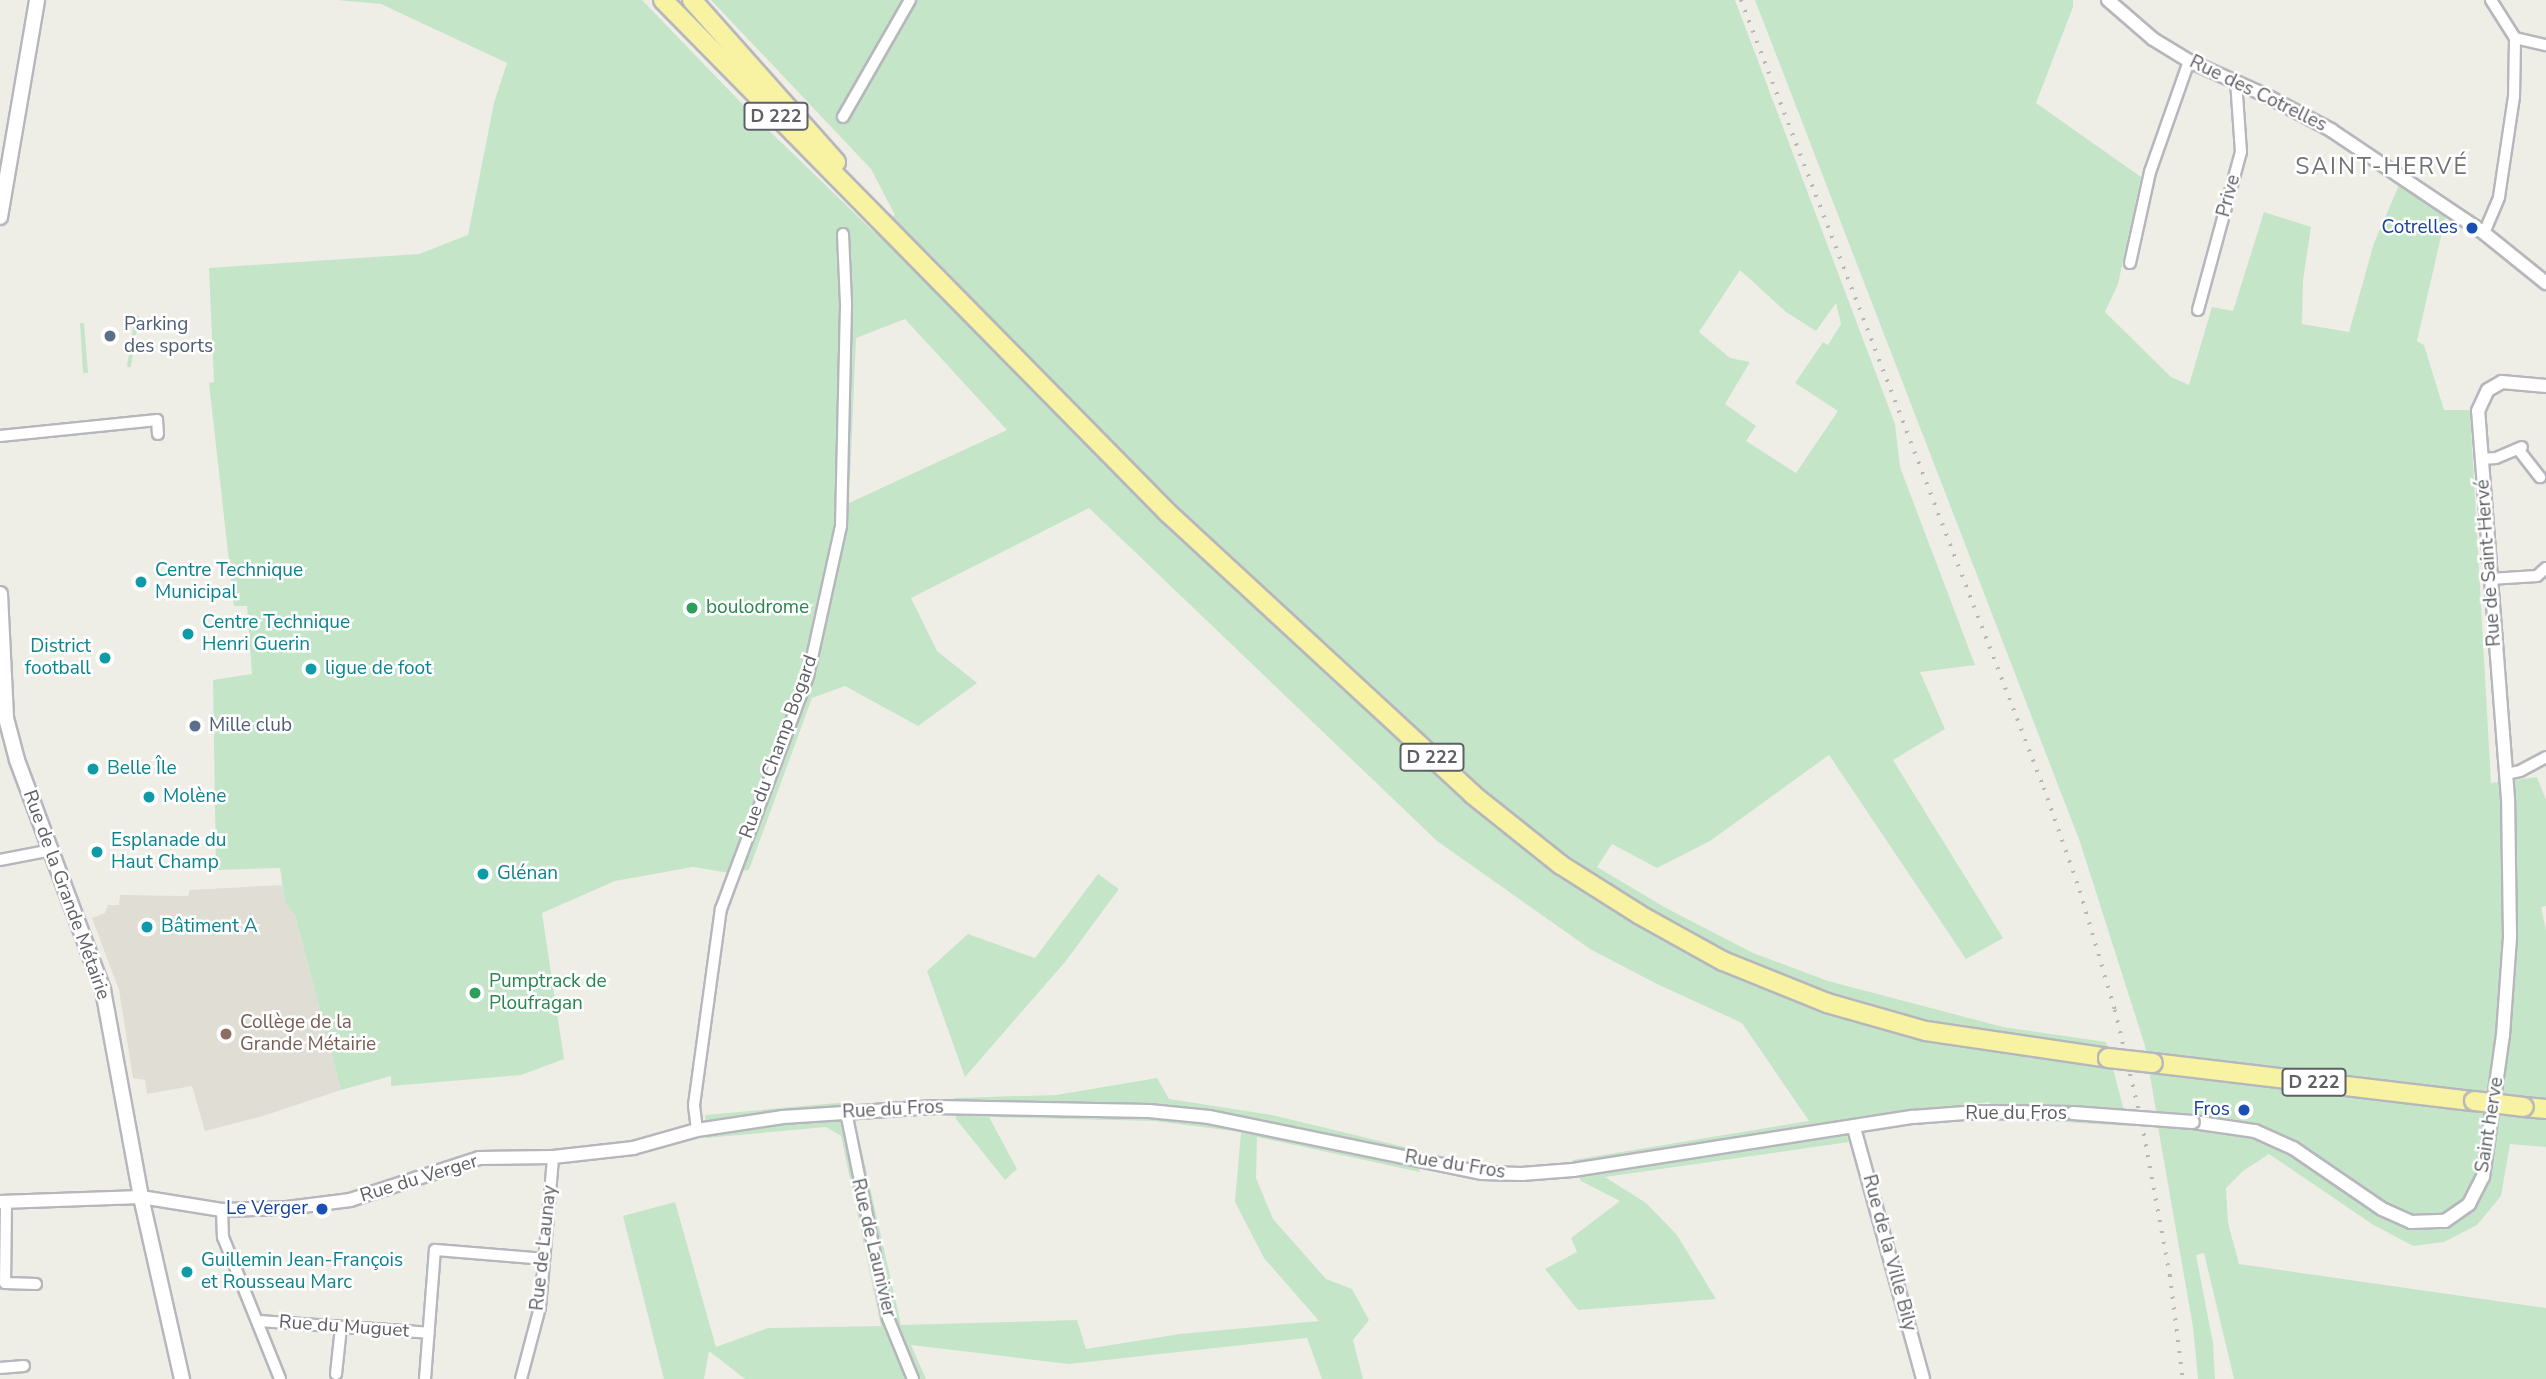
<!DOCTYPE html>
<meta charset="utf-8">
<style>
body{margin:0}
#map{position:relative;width:2546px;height:1379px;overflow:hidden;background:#efeee6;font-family:"Nunito Sans",sans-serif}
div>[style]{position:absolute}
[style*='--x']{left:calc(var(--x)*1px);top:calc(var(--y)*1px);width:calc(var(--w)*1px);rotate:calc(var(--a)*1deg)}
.education>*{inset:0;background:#dfddd4}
.green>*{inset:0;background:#c5e5c9;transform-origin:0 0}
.roads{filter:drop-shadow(2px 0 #b6b7bc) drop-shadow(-2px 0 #b6b7bc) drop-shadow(0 2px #b6b7bc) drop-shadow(0 -2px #b6b7bc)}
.minor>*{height:10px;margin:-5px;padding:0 5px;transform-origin:5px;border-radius:5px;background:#fff}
.tertiary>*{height:12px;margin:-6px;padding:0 6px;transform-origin:6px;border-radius:6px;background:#fff}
.secondary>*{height:14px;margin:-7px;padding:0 7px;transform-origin:7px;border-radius:7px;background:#fff}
.trunk>*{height:18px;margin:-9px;padding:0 9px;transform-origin:9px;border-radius:9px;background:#f8f2a3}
.rail>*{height:3.5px;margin-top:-1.75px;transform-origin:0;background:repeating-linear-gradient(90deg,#b6b7b7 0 2px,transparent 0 11px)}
.bridges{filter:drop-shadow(2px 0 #b6b7bc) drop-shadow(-2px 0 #b6b7bc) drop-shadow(0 2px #b6b7bc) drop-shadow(0 -2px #b6b7bc)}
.tertiary-bridge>*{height:12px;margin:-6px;padding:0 6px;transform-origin:6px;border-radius:6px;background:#fff}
.trunk-bridge>*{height:18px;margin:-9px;padding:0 9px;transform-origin:9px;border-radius:9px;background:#f8f2a3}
.dots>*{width:19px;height:19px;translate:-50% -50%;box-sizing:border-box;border:4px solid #fff;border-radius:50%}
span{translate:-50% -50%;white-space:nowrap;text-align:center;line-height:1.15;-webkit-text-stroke:5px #fff;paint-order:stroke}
.shield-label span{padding:2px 5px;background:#fff;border:2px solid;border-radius:5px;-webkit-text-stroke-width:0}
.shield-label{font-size:18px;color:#5e6065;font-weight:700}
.street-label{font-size:19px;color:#5e6065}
.transit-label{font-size:19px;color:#164399}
.right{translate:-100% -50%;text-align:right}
.service-label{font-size:19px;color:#4e5e75}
.left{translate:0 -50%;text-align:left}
.culture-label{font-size:19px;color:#0d838f}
.leisure-label{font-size:19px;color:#27864d}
.education-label{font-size:19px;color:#785e54}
.quarter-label{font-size:23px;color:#6f7277;letter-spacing:2px}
</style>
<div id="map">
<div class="education">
<div style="clip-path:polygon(282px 885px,285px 903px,295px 915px,341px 1090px,263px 1116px,205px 1131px,192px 1086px,147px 1094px,145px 1080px,133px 1078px,119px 990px,92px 918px,105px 913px,108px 905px,119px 905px,120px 895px,188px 896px,190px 890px)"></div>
</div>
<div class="green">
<div style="clip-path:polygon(evenodd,337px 0,642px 0,751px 113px,875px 233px,895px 215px,871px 169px,711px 0,1735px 0,1895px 424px,1900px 467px,1975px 665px,1920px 672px,1945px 729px,1893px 760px,2003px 938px,1966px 959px,1829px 755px,1710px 841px,1657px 868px,1612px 844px,1597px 867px,1666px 908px,1753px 953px,1828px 981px,2003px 1027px,2106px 1042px,2128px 1126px,2002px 1118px,1989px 1102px,1841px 1121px,1849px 1142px,1605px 1177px,1646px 1203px,1677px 1235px,1716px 1299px,1578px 1310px,1545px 1269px,1577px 1252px,1571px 1238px,1620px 1201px,1581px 1181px,1573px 1160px,1809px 1121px,1742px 1023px,1657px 984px,1590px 949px,1437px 841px,1089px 508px,911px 598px,937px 651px,977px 683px,918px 726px,845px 686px,812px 698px,749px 870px,730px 873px,693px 867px,615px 881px,542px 913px,564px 1059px,521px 1075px,391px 1086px,391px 1076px,341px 1090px,295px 915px,285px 903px,280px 868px,216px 870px,213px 680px,252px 674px,247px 606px,234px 606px,209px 383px,214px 382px,209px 268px,419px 254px,468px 235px,494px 103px,507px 63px,381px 4px,337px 0,1740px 270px,1786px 312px,1816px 331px,1836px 303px,1841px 324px,1828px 345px,1823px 342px,1795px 383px,1838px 411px,1796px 473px,1746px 441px,1756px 426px,1725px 404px,1750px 362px,1730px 358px,1699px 332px,1740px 270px,337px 0,905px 319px,1007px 430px,849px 503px,856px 338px,905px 319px)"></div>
<div style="clip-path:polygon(1755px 0,2073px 0,2073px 7px,2036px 103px,2141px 177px,2118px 284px,2105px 312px,2171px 377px,2189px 385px,2212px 307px,2233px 311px,2264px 212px,2311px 227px,2303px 280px,2302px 324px,2349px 332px,2374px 243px,2399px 185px,2446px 215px,2417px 341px,2424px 345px,2444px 410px,2470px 410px,2491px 783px,2537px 777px,2546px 800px,2546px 906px,2541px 907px,2546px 930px,2546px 1147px,2510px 1144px,2501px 1196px,2477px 1225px,2444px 1242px,2413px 1246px,2372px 1224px,2269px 1154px,2243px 1171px,2226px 1188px,2228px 1223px,2239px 1264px,2546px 1308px,2546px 1379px,2234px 1379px,2204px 1253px,2196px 1255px,2213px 1343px,2215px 1379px,2198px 1379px,2193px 1327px,2158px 1127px,2198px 1130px,2192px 1114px,2156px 1111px,2145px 1046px,2080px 842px)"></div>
<div style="left:139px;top:316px;width:52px;height:4px;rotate:99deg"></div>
<div style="clip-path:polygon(80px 323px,84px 323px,88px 373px,83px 373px)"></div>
<div style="clip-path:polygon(1098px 874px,1119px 889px,1065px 962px,965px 1077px,927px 971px,968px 934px,1035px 958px)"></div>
<div style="clip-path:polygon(1157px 1078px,1169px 1099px,1272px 1115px,1413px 1149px,1420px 1172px,1257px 1137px,1256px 1178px,1273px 1219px,1326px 1279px,1352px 1289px,1369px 1320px,1353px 1340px,1363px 1379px,1322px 1379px,1307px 1338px,1069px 1364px,911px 1345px,926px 1379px,745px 1379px,709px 1351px,704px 1379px,664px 1379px,623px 1216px,675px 1202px,716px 1347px,768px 1328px,881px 1326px,841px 1136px,826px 1127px,706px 1138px,705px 1115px,848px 1102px,856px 1125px,901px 1325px,1077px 1320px,1086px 1349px,1180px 1334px,1319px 1321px,1264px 1258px,1235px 1202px,1241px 1132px,1154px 1121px,989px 1117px,1017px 1169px,1005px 1180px,956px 1119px,954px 1098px,1056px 1095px)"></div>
</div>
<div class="roads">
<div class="minor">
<div style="--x:2515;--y:38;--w:32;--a:13"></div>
<div style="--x:843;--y:117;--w:135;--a:-60.2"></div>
<div style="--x:2484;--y:233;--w:39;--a:-67"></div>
<div style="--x:2499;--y:197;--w:101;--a:-81.5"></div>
<div style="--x:2514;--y:97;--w:59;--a:-89"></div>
<div style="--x:2515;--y:38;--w:45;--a:-122.3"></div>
<div style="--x:2130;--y:263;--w:93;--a:-77.6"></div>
<div style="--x:2150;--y:172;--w:118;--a:-70.6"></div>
<div style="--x:2198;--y:310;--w:164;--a:-74.8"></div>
<div style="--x:2241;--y:152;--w:71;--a:-94"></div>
<div style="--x:0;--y:436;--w:158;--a:-5.8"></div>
<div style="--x:157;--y:420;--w:14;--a:86"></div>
<div style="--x:2518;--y:449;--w:36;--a:52"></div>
<div style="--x:2481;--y:459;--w:15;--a:-4"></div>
<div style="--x:2496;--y:458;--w:28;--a:-23"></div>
<div style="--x:2490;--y:579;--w:47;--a:-3.7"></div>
<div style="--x:2537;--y:576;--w:12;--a:-42"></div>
<div style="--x:2506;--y:774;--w:14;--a:-12"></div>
<div style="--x:2520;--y:771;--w:30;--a:-28"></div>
<div style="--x:0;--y:860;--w:53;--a:-10.9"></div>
<div style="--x:846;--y:1112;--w:210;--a:78.5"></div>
<div style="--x:888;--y:1318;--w:66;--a:67.7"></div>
<div style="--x:697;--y:1130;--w:25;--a:-97"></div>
<div style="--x:694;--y:1105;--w:198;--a:-82.2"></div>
<div style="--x:721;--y:909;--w:249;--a:-69.5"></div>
<div style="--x:808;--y:676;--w:154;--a:-77.6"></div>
<div style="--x:841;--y:526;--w:223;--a:-88.7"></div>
<div style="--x:846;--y:303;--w:69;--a:-92.5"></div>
<div style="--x:6;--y:1204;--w:79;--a:90.7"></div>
<div style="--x:5;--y:1283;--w:31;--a:2"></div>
<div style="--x:222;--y:1210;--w:27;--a:88"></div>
<div style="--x:223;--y:1237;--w:153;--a:68.1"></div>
<div style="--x:259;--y:1321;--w:170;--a:4"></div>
<div style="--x:0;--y:1368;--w:24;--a:-5"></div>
<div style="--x:336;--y:1374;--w:47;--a:-83.9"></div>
<div style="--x:425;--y:1379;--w:129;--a:-85.6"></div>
<div style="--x:435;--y:1250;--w:109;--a:4.7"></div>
<div style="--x:521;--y:1379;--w:74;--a:-75.2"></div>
<div style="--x:540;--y:1307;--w:151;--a:-85"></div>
</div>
<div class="tertiary">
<div style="--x:2108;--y:0;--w:60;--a:40.9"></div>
<div style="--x:2153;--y:39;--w:42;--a:31.4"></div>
<div style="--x:2189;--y:61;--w:83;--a:24.1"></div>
<div style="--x:2265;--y:95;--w:75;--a:27.9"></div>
<div style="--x:2331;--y:130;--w:184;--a:33.9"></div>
<div style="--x:2484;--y:233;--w:80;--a:38.9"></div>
<div style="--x:2193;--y:1122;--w:63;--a:8.3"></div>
<div style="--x:2255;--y:1131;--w:42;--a:24.1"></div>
<div style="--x:2293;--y:1148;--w:108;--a:34.4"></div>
<div style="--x:2382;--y:1209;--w:32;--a:24"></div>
<div style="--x:2411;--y:1222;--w:34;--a:-2"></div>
<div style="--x:2445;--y:1221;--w:29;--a:-35"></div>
<div style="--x:2469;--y:1204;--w:30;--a:-63"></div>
<div style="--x:2483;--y:1177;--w:143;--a:-82"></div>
<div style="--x:2503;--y:1035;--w:98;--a:-85.9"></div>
<div style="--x:2510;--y:937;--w:138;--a:-90.8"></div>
<div style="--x:2508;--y:799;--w:389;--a:-94.4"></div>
<div style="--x:2478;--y:411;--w:23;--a:-65"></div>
<div style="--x:2488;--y:390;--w:16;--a:-30"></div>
<div style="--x:2502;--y:382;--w:44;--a:5.2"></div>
<div style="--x:1854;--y:1128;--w:260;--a:74.6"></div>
<div style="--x:0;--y:1202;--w:141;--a:-2"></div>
<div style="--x:141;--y:1197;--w:82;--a:9.1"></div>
<div style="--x:222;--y:1210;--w:65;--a:-1.8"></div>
<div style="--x:287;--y:1208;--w:64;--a:-7.2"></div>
<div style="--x:350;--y:1200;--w:136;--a:-18"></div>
<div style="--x:479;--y:1158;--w:74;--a:-0.8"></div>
<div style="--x:553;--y:1157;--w:81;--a:-6.4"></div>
<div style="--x:633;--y:1148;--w:66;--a:-15.7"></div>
<div style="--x:697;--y:1130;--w:87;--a:-8.6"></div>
<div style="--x:783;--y:1117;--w:152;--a:-3.8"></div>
<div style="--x:935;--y:1107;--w:214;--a:1.1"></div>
<div style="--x:1149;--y:1111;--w:60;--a:5.7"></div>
<div style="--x:1209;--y:1117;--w:279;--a:11.6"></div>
<div style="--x:1482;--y:1173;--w:40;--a:1.4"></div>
<div style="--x:1522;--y:1174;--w:51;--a:-4.5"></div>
<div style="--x:1573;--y:1170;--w:344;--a:-8.9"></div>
<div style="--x:1913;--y:1117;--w:65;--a:-4.4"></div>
<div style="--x:1978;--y:1112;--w:95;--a:0.6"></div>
</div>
<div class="secondary">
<div style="--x:0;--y:217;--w:220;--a:-80.3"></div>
<div style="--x:0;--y:594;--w:124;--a:87.2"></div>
<div style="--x:6;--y:718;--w:43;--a:75.3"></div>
<div style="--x:17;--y:760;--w:246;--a:69.5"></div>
<div style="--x:103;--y:990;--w:210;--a:79.6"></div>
<div style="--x:141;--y:1197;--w:187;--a:77.3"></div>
</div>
<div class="trunk">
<div style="--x:663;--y:0;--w:720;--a:45.45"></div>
<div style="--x:1168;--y:513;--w:414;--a:42.7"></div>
<div style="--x:1472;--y:794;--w:114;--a:38.6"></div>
<div style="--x:1561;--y:865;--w:93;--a:32.3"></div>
<div style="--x:1640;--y:915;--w:95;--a:29"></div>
<div style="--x:1723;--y:961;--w:112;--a:22"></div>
<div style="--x:1827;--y:1003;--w:103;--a:15.8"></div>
<div style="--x:1926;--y:1031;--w:184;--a:8.4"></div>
<div style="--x:692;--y:0;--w:217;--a:48.4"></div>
<div style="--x:2153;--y:1063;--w:323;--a:6.8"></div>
<div style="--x:2524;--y:1107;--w:22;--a:5"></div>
</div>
</div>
<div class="rail">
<div style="--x:1741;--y:0;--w:844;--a:68.97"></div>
<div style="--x:2044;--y:788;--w:109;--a:70.7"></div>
<div style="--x:2080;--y:891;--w:124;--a:73.6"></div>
<div style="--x:2115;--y:1010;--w:116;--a:76.6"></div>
<div style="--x:2142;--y:1123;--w:155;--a:79.6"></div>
<div style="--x:2170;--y:1275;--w:105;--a:82.9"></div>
</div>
<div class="bridges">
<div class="tertiary-bridge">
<div style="--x:2073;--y:1113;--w:120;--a:4.3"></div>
</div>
<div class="trunk-bridge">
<div style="--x:2108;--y:1058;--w:45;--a:6.3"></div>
<div style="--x:2474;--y:1101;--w:50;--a:6.8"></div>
</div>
</div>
<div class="dots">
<div style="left:2472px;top:228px;background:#1a4fb4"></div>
<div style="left:110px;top:336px;background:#5c6f8a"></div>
<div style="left:141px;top:582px;background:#0f9aa8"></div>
<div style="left:692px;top:608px;background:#2e9e5b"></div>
<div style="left:188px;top:634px;background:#0f9aa8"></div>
<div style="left:105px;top:658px;background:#0f9aa8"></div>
<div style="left:311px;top:669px;background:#0f9aa8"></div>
<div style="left:195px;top:726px;background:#5c6f8a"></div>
<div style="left:93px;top:769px;background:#0f9aa8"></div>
<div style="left:149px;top:797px;background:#0f9aa8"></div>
<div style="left:97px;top:852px;background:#0f9aa8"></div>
<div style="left:483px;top:874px;background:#0f9aa8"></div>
<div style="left:147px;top:927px;background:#0f9aa8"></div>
<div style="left:475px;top:993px;background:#2e9e5b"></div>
<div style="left:226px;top:1034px;background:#8d6e63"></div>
<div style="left:2244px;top:1110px;background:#1a4fb4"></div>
<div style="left:322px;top:1209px;background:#1a4fb4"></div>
<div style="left:187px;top:1272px;background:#0f9aa8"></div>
</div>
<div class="shield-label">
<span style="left:776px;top:116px">D 222</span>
<span style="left:1432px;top:757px">D 222</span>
<span style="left:2314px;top:1082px">D 222</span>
</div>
<div class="street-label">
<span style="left:2258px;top:94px;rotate:26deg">Rue des Cotrelles</span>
<span style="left:2229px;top:196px;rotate:-75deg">Prive</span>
<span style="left:2489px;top:563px;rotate:-94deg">Rue de Saint-Hervé</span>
<span style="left:779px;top:747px;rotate:-70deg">Rue du Champ Bogard</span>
<span style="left:66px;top:895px;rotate:70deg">Rue de la Grande Métairie</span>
<span style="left:893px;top:1110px;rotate:-3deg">Rue du Fros</span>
<span style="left:2016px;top:1114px">Rue du Fros</span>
<span style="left:2490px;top:1125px;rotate:-81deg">Saint herve</span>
<span style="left:1455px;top:1165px;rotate:9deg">Rue du Fros</span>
<span style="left:419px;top:1179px;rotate:-17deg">Rue du Verger</span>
<span style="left:544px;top:1248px;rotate:-84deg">Rue de Launay</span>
<span style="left:873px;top:1248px;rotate:77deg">Rue de Launivier</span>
<span style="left:1889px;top:1253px;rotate:75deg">Rue de la Ville Bily</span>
<span style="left:344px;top:1327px;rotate:4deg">Rue du Muguet</span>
</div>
<div class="transit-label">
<span class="right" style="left:2458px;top:228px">Cotrelles</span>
<span class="right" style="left:2230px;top:1110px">Fros</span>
<span class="right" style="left:308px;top:1209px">Le Verger</span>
</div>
<div class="service-label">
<span class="left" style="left:124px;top:336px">Parking<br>des sports</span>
<span class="left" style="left:209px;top:726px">Mille club</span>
</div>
<div class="culture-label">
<span class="left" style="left:155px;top:582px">Centre Technique<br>Municipal</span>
<span class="left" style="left:202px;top:634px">Centre Technique<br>Henri Guerin</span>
<span class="right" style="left:91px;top:658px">District<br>football</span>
<span class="left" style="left:325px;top:669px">ligue de foot</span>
<span class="left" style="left:107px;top:769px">Belle Île</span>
<span class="left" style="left:163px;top:797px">Molène</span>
<span class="left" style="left:111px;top:852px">Esplanade du<br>Haut Champ</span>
<span class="left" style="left:497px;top:874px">Glénan</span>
<span class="left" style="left:161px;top:927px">Bâtiment A</span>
<span class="left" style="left:201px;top:1272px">Guillemin Jean-François<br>et Rousseau Marc</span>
</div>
<div class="leisure-label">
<span class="left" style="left:706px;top:608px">boulodrome</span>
<span class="left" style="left:489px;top:993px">Pumptrack de<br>Ploufragan</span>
</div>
<div class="education-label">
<span class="left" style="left:240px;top:1034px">Collège de la<br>Grande Métairie</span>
</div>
<div class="quarter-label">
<span style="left:2382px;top:167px">SAINT-HERVÉ</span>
</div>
</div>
